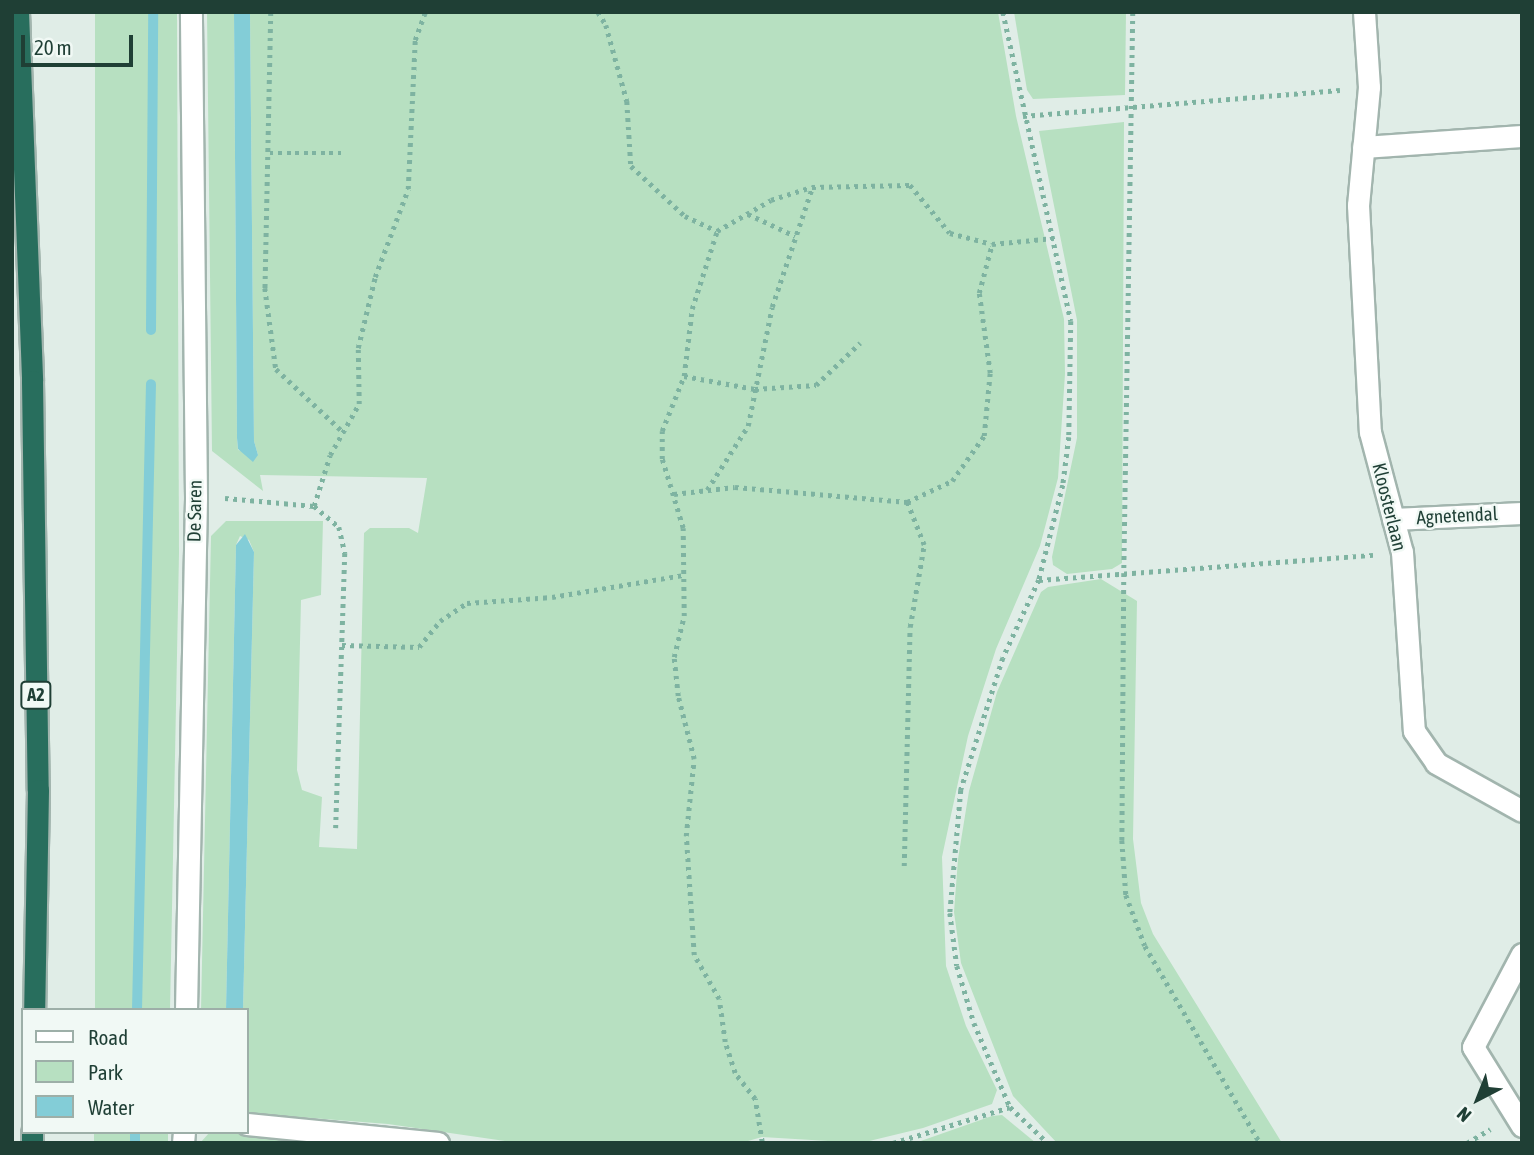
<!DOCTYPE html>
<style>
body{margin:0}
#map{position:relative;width:1534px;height:1155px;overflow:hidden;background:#e0ede7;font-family:"Asap Condensed",sans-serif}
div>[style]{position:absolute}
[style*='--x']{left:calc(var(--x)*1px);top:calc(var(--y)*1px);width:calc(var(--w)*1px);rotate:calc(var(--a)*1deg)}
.green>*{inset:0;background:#b7e0c1;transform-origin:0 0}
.water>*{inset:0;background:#83cdd7}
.stream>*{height:10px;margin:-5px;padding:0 5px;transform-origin:5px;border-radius:5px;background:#83cdd7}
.path>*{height:4.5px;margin-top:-2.25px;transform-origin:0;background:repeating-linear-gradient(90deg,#7eb3a1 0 3.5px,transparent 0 8.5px)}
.roads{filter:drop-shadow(2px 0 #a2b5ae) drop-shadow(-2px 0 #a2b5ae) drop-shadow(0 2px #a2b5ae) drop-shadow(0 -2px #a2b5ae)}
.street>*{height:21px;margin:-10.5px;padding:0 10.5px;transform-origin:10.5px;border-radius:10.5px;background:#fff}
.highway>*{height:21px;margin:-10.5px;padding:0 10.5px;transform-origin:10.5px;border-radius:10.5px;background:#286e5d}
span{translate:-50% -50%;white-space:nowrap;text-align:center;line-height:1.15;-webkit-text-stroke:5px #f1f9f5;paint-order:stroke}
.shield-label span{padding:2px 5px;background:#f1f9f5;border:2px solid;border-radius:5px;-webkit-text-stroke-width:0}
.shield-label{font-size:18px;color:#1f3f35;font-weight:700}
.street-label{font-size:19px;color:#1f3f35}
.frame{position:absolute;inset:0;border:14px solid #1f3f35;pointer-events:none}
.legend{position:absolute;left:21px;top:1008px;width:228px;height:126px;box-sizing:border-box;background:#f1f9f5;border:2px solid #9dafa8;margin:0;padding:9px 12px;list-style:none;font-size:21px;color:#1f3f35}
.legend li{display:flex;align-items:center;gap:14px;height:35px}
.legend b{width:35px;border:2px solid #9dafa8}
.north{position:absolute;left:1443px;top:1064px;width:70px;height:70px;-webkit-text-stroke:5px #f1f9f5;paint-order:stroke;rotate:222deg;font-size:19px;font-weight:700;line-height:28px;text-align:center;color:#1f3f35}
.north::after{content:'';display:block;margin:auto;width:24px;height:32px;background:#1f3f35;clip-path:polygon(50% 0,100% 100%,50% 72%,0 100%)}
.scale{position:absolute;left:21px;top:35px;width:112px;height:32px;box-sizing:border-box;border:4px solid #1f3f35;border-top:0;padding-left:9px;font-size:21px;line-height:24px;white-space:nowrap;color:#1f3f35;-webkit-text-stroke:5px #f1f9f5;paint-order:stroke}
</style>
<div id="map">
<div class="green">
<div style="clip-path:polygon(95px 12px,177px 12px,179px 553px,170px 1010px,95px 1010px)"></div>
<div style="clip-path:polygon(207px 12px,234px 12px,237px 438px,238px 450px,258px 455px,254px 441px,250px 12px,998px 12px,1016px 116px,1064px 319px,1065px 374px,1058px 478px,1040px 546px,996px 649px,968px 736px,942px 857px,946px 966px,966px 1026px,997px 1090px,992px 1104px,923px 1128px,861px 1143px,762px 1137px,741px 1143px,519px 1143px,388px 1124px,247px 1113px,247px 1010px,243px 1010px,254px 552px,249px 540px,240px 536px,236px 545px,226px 1010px,201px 1010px,211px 536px,226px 521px,323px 521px,321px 595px,301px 600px,297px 770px,302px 790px,322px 797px,319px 847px,357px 849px,364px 533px,370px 528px,409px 528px,418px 533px,427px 478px,260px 475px,263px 491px,212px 451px)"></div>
<div style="clip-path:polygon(1014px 12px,1126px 12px,1125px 95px,1033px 99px,1027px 90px)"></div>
<div style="clip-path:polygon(1124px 122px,1122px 563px,1112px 569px,1067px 574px,1053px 565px,1052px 557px,1077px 438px,1077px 320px,1039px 131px)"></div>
<div style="clip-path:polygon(1101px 579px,1137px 601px,1133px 839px,1141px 903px,1153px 934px,1282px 1143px,1057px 1143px,1013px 1096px,961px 963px,954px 912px,958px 859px,969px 791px,997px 692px,1041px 592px,1048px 587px)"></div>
<div style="clip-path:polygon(1002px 1115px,1036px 1143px,915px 1143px,992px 1116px)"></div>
<div style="left:94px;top:1132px;width:74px;height:11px"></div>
<div style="clip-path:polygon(210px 1132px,247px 1132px,359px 1143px,200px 1143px)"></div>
</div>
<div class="water">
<div style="clip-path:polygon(234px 12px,250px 12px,254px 441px,258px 455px,253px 462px,238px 449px,237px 438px)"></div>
<div style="clip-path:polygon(245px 534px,254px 552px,243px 1010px,226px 1010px,236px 545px)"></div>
</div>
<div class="stream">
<div style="--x:151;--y:330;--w:318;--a:-89.6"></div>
<div style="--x:137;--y:1010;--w:626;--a:-88.72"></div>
<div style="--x:135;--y:1143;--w:11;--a:-90"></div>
</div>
<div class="path">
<div style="--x:271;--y:12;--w:276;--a:91.2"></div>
<div style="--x:265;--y:288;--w:82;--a:82.3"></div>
<div style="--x:276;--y:369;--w:92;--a:43.2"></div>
<div style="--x:598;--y:12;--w:15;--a:58"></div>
<div style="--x:606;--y:25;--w:79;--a:74.6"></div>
<div style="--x:627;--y:101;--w:65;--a:86.5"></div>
<div style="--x:631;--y:166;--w:74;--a:42.8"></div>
<div style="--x:685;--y:216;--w:35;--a:25"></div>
<div style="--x:1003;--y:12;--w:316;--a:77.6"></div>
<div style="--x:1071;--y:321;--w:116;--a:91"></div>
<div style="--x:1069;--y:437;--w:48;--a:97.1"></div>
<div style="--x:1063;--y:485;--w:98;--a:104.2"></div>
<div style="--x:1039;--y:580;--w:86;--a:114.8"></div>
<div style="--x:1003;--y:658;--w:139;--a:107.7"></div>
<div style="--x:961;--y:790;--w:123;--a:95.1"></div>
<div style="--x:950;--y:913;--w:53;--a:82.5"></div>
<div style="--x:957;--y:966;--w:59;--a:73.4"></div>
<div style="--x:974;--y:1023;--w:91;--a:66.8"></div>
<div style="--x:1010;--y:1107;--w:52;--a:43.5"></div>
<div style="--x:1133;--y:12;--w:561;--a:90.92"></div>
<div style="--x:1124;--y:573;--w:267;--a:90.4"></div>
<div style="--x:1122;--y:840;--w:55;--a:85.8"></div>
<div style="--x:1126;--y:895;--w:54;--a:69.6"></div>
<div style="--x:1145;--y:946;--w:228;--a:59.7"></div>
<div style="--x:1023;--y:116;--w:318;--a:-4.7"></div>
<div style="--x:270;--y:153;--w:76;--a:0"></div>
<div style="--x:748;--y:214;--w:52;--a:25.1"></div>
<div style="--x:684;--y:376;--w:72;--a:10.4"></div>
<div style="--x:755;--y:389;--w:61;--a:-3.8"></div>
<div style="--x:816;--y:385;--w:61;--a:-43.7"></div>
<div style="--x:707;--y:490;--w:76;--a:-57.4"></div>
<div style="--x:748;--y:426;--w:121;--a:-78.6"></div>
<div style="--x:772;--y:307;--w:126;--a:-71.4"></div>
<div style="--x:674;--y:494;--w:61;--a:-6.5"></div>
<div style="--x:735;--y:487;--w:173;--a:5"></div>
<div style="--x:907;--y:502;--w:50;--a:-25"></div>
<div style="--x:952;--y:481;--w:55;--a:-54.6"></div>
<div style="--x:984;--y:436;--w:63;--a:-84.6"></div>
<div style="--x:990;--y:373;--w:81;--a:-97.8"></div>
<div style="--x:979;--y:293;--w:51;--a:-75.1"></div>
<div style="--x:225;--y:498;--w:89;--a:5.1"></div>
<div style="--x:314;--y:506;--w:33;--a:40"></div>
<div style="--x:339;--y:527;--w:27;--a:77"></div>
<div style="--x:345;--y:553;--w:275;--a:91.9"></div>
<div style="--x:314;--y:506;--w:53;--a:-72.6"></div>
<div style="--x:330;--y:455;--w:59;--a:-60.4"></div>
<div style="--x:359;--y:404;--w:56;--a:-91"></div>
<div style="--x:358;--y:348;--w:73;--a:-76.5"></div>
<div style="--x:375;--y:277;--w:94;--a:-69.4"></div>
<div style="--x:408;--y:189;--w:149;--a:-87.3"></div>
<div style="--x:415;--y:40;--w:30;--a:-70"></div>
<div style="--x:1039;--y:580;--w:335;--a:-4.3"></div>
<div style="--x:342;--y:645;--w:77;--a:1.5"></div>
<div style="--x:419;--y:647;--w:33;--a:-51"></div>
<div style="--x:440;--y:621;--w:32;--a:-34"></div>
<div style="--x:467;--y:603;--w:85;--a:-4"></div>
<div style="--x:552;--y:597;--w:134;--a:-9.5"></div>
<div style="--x:904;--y:866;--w:239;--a:-88.6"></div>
<div style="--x:910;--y:627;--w:83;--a:-80.3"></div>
<div style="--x:924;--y:545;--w:46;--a:-111.6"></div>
<div style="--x:762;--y:1142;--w:44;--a:-99.2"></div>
<div style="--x:755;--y:1099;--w:33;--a:-128"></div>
<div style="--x:735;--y:1073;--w:33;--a:-108"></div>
<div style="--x:725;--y:1042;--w:43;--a:-97.9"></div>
<div style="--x:719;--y:999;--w:51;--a:-119.6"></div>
<div style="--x:694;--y:955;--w:119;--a:-93.8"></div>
<div style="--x:686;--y:836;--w:77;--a:-84.1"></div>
<div style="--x:694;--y:759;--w:65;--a:-104.3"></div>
<div style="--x:678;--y:696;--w:39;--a:-96"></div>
<div style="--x:674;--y:657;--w:42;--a:-76.3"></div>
<div style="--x:684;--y:616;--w:88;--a:-90.7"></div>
<div style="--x:683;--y:528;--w:72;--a:-106.9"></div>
<div style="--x:662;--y:459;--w:28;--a:-90"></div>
<div style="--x:662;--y:431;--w:59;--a:-68.2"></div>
<div style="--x:684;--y:376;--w:67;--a:-83.2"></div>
<div style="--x:692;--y:309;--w:82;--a:-72.2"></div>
<div style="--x:717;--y:231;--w:62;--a:-29.9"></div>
<div style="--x:771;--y:200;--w:43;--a:-17.6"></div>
<div style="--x:812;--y:187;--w:98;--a:-1.2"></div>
<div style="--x:910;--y:185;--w:62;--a:50.2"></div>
<div style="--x:950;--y:233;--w:43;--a:14.7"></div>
<div style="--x:992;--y:244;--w:62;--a:-5.5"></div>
<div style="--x:893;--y:1143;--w:122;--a:-17.1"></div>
<div style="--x:1467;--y:1143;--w:27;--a:-31"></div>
</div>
<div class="roads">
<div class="street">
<div style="--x:1364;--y:12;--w:75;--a:86.2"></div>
<div style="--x:1369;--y:87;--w:119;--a:95.3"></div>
<div style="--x:1358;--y:205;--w:227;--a:87"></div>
<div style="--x:1370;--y:432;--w:124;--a:75.1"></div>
<div style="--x:1402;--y:552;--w:179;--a:86.2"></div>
<div style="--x:1414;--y:731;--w:39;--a:55"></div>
<div style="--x:1436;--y:763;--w:98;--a:29.2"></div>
<div style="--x:1363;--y:147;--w:159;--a:-4"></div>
<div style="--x:1393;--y:519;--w:129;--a:-2.7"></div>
<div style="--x:1522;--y:954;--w:105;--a:117.8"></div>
<div style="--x:1473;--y:1047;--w:93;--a:58.2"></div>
<div style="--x:186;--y:1010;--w:513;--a:-88.88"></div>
<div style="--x:196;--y:497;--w:485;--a:-90.6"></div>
<div style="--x:247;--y:1124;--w:192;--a:5.7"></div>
<div style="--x:183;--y:1143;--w:11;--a:-85"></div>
</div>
<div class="highway">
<div style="--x:18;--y:12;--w:369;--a:87.8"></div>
<div style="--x:32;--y:381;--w:409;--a:89.2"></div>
<div style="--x:38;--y:790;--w:220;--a:91"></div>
<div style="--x:32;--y:1143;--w:11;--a:-90"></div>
</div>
</div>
<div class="shield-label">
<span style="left:36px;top:695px">A2</span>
</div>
<div class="street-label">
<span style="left:1389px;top:507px;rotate:76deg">Kloosterlaan</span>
<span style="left:195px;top:511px;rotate:-89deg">De Saren</span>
<span style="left:1457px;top:516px;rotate:-3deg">Agnetendal</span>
</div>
<div class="frame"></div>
<ul class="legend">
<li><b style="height:9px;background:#fff"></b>Road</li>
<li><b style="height:19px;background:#b7e0c1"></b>Park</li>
<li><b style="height:19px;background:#83cdd7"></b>Water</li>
</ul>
<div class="north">N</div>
<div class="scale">20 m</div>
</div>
